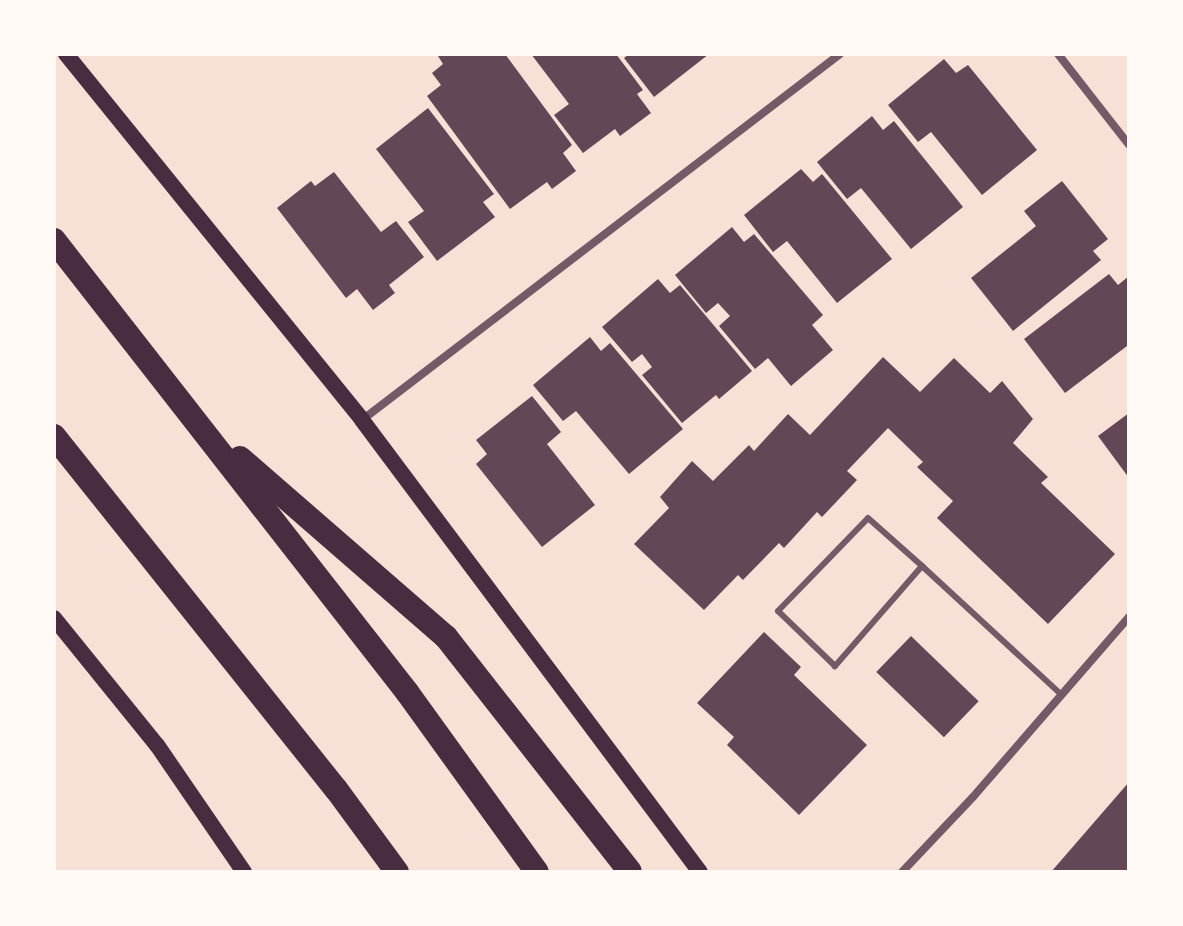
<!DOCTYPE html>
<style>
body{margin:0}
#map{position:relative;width:1183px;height:926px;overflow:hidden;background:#f7e1d7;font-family:Overpass,sans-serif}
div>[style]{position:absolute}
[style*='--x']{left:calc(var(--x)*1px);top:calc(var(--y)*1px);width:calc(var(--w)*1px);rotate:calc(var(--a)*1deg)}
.building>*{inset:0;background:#644757;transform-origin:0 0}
.service>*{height:6px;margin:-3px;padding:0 3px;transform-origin:3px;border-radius:3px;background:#755966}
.minor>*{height:8px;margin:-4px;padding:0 4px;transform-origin:4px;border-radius:4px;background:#755966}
.secondary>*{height:16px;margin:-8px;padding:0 8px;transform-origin:8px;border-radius:8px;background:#4a2c40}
.motorway>*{height:24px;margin:-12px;padding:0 12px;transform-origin:12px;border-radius:12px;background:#4a2c40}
span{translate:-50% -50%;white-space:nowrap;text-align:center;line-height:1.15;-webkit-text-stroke:8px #fffaf5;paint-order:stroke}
.frame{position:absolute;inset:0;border:56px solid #fffaf5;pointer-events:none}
</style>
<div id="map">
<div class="building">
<div style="clip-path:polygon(441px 54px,505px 54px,572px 145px,563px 153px,576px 171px,552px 189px,547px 182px,510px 209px,427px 96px,441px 85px,432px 73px,443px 64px,438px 56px)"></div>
<div style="clip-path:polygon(531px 54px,616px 54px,643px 90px,637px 94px,651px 113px,620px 136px,615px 129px,583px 153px,554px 115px,569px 104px)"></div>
<div style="clip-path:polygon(629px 54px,709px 54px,654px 97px,624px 58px)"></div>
<div style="clip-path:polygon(944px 59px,956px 73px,968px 65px,1037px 150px,982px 195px,931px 132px,918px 142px,888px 105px)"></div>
<div style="clip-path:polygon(428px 108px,494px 194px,483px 202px,495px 217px,437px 261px,408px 222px,424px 211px,376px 149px)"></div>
<div style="clip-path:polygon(872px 116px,883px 130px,894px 121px,963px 207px,911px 249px,861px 188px,847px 199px,817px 162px)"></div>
<div style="clip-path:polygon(801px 169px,813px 182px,822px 174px,892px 259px,837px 303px,787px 241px,773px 252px,744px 215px)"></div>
<div style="clip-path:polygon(334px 172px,381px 232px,396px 221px,424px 257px,389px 285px,395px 293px,373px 310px,357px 289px,346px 298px,277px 208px,311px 181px,315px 186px)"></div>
<div style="clip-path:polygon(1062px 181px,1108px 239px,1093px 251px,1101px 260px,1013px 331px,971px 278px,1036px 226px,1024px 211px)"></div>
<div style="clip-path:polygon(732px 227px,744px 242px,754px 234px,823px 315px,812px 325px,833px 350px,791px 386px,768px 358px,755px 369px,719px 326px,730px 316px,718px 303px,706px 313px,675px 275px)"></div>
<div style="clip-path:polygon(1109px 274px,1118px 285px,1129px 276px,1129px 348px,1127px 346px,1065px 393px,1024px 339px)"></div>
<div style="clip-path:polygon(658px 279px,670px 293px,680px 285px,752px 371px,719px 399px,716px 395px,682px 423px,642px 375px,652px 367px,642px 354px,632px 362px,602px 327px)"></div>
<div style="clip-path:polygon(590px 337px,601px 351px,610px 343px,683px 429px,629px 474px,576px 411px,563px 421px,533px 385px)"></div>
<div style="clip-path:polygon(883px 357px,920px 392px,954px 358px,990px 393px,1002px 381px,1033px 419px,1013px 443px,1048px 477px,1041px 483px,1115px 554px,1048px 624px,937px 518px,953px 501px,917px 467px,923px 462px,888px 428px,847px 471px,857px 480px,822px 517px,817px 512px,784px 548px,779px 543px,743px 580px,738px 575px,704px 610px,634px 544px,669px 508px,660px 497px,692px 461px,713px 481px,749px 445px,754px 451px,788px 414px,810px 435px)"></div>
<div style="clip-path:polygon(532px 396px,561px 432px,547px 444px,595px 505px,542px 547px,476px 464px,487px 454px,476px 440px)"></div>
<div style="clip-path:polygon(1129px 413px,1129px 478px,1098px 436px)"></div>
<div style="clip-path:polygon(764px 632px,801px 667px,794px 675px,867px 745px,799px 815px,727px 745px,734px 737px,697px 703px)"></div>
<div style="left:911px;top:636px;width:94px;height:50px;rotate:44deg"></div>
<div style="clip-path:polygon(1129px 782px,1129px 872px,1051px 872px)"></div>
</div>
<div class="service">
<div style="--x:922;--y:566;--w:133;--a:131"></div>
<div style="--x:835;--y:666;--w:79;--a:-136"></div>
<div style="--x:778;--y:611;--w:129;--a:-45.9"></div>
<div style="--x:868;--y:518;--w:72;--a:41.6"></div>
<div style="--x:922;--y:566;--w:190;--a:42.7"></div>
</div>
<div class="minor">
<div style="--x:1058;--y:54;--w:115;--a:52"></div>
<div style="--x:362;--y:420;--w:602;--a:-37.44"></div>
<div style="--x:902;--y:872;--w:103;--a:-46.6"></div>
<div style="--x:973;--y:797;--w:238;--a:-49.1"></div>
</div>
<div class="secondary">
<div style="--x:66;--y:54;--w:471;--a:51"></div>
<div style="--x:362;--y:420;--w:564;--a:53.21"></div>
<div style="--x:54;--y:618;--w:164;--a:51"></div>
<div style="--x:157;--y:745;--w:154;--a:55.6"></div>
</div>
<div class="motorway">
<div style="--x:54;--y:240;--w:574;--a:52.01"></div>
<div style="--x:407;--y:692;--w:222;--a:54.2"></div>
<div style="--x:54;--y:436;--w:452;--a:51.4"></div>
<div style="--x:336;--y:789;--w:103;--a:53.7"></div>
<div style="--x:240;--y:458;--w:273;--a:41"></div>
<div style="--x:446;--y:637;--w:298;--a:51.9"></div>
</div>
<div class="frame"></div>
</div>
